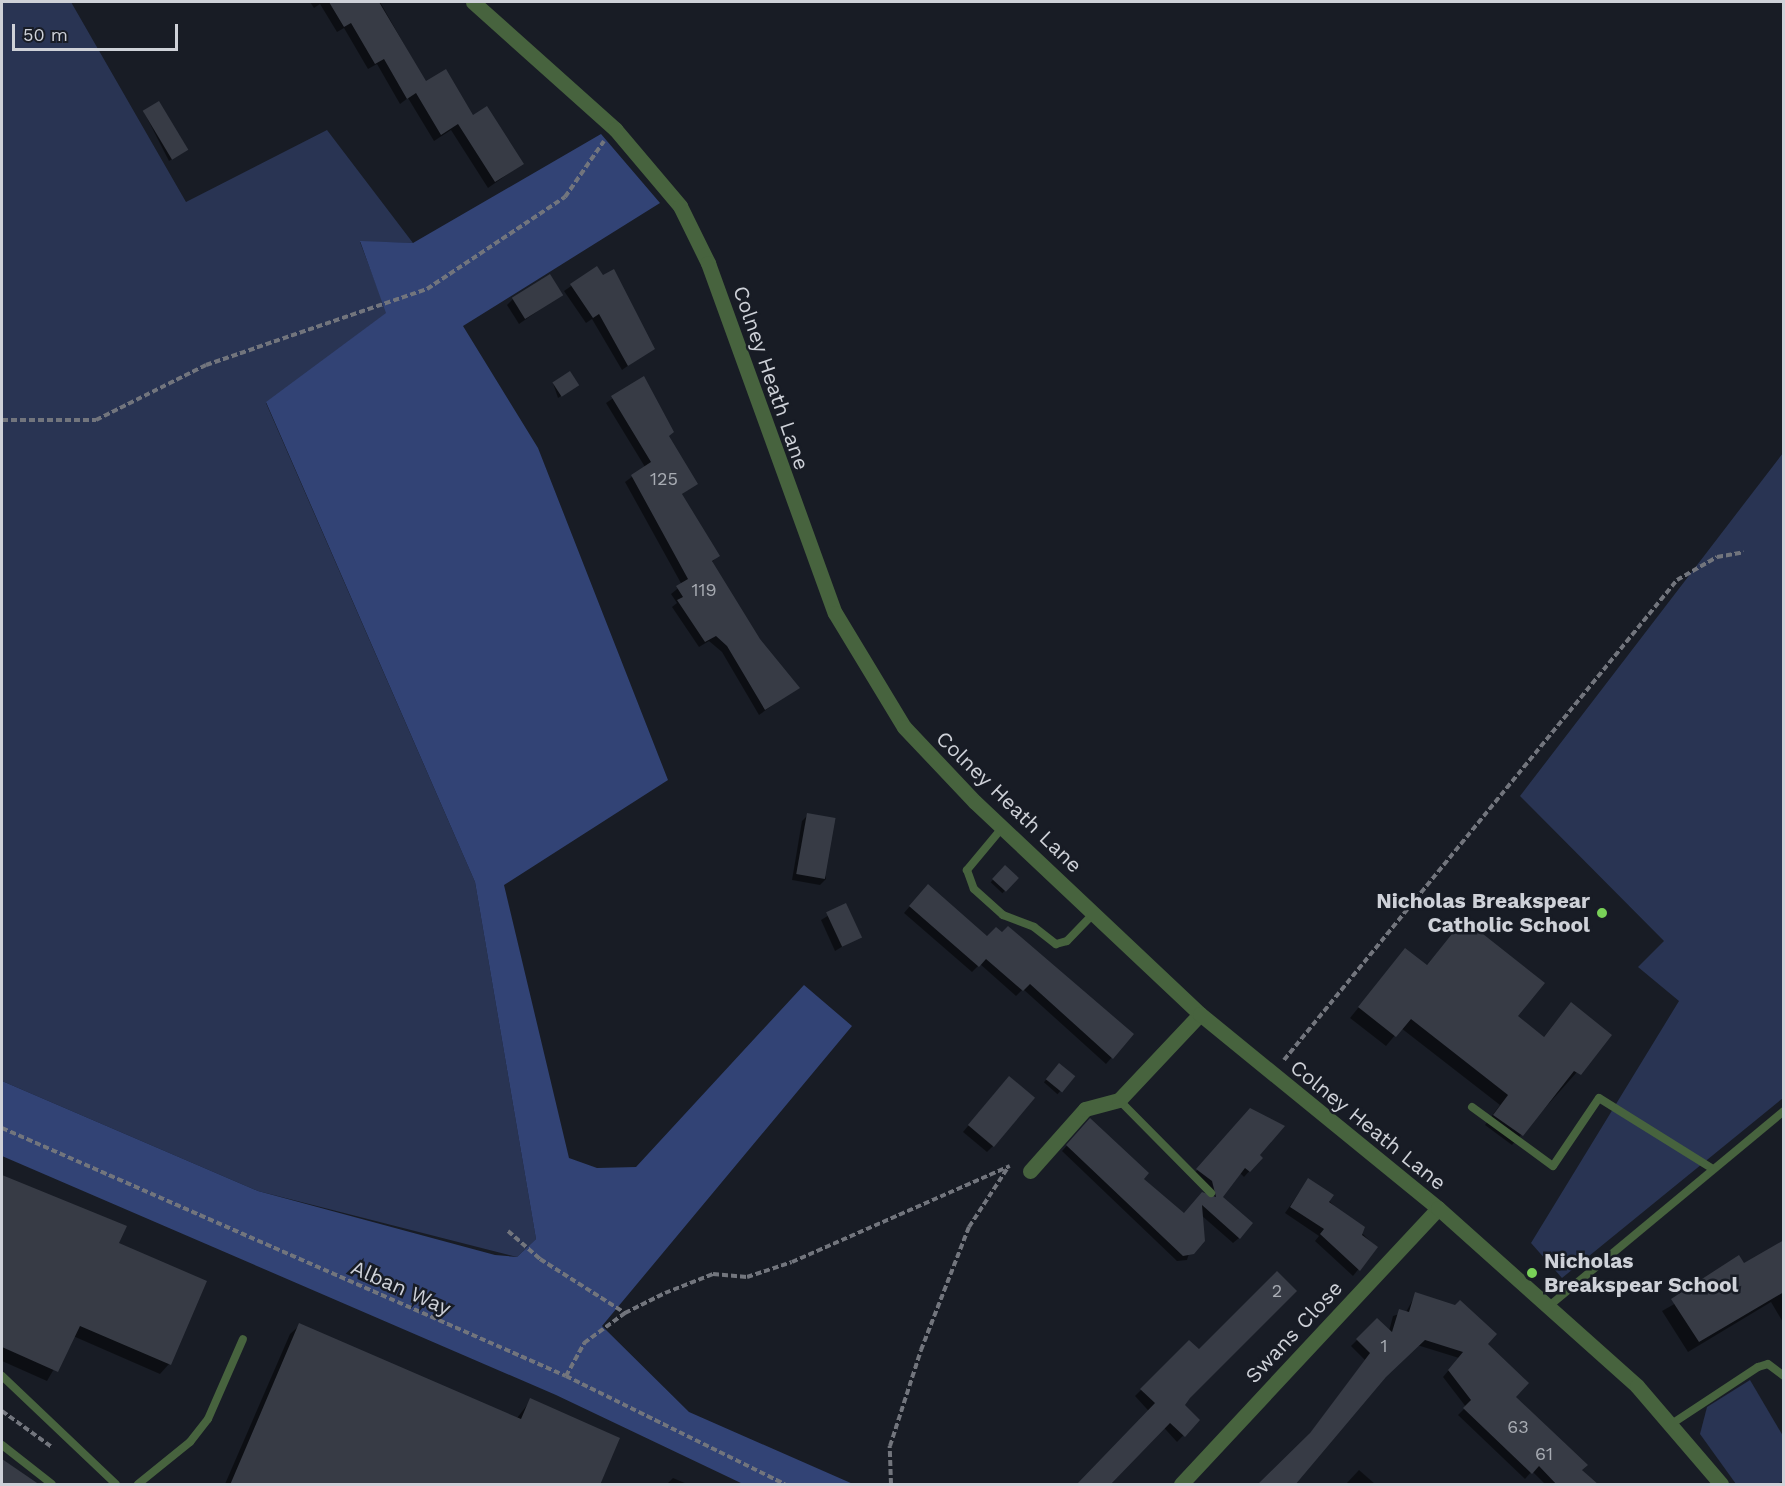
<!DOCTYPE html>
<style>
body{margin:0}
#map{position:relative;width:1785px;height:1486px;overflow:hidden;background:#181c25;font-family:"Work Sans",sans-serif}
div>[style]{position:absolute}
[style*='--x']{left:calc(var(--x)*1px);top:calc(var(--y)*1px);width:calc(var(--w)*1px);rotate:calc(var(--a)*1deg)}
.green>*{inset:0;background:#293453}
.forest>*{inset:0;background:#324375}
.shadow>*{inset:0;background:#0007;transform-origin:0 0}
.building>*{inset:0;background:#373b45;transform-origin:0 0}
.path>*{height:4px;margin-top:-2px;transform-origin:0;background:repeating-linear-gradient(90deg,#72757d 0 6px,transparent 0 9px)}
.service>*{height:8px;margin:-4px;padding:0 4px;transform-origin:4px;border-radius:4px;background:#47633e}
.minor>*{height:15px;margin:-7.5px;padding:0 7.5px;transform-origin:7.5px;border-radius:7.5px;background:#47633e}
.tertiary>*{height:15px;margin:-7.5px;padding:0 7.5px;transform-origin:7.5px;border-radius:7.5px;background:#47633e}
.dots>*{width:16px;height:16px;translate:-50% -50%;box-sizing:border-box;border:3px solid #181c25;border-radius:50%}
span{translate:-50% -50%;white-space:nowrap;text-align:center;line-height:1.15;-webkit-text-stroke:5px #181c25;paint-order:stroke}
.number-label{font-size:18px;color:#a8acb3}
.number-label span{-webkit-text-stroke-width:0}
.street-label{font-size:21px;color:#ced1d8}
.poi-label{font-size:21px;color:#ced1d8;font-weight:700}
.right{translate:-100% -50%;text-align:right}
.left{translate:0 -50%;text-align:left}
.frame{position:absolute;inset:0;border:3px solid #ced1d8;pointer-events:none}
.scale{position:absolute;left:12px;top:24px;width:166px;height:27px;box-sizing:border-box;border:3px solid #ced1d8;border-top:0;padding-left:8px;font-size:18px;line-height:21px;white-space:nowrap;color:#ced1d8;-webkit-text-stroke:4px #181c25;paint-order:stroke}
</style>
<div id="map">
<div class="green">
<div style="clip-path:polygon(2px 2px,71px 2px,186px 202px,327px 130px,413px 243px,360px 242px,387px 313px,266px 403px,475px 882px,536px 1239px,517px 1257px,258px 1191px,2px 1081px)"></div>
<div style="clip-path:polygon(1783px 453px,1783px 1098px,1562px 1278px,1531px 1243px,1679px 1001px,1638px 967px,1664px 941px,1520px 796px)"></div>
<div style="clip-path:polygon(1750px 1380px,1783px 1436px,1783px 1481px,1777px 1484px,1736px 1484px,1700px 1434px,1707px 1407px)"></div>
</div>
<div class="forest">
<div style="clip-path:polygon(601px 134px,660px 203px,463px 326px,538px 448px,668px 780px,504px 885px,569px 1158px,597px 1168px,636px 1167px,804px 985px,852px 1026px,602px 1326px,689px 1412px,853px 1484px,743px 1484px,556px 1395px,2px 1156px,2px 1081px,258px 1191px,495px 1255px,517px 1257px,536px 1239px,475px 882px,266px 402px,386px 313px,360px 241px,413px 243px)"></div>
</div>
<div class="shadow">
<div style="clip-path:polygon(310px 2px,380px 2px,426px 83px,522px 164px,488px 188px,451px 130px,434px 141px,408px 98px,400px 104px,377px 64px,368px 69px,344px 28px,337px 32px,320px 4px,314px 8px)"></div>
<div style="clip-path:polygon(144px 112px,184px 152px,169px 161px)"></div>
<div style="clip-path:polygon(597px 268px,653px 348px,622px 370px,592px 319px,586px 323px,564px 291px)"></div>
<div style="clip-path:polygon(561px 295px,519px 324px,507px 305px,513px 299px)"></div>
<div style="clip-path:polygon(643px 378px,667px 436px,696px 483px,681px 495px,718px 556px,711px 563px,759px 640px,798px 687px,759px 715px,722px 652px,709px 641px,699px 647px,672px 607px,677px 603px,671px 594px,682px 585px,625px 482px,645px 467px,606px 403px)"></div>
<div style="clip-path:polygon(553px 383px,574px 388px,558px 398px)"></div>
<div style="clip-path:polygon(808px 815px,826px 879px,820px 885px,792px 880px,802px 821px)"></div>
<div style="left:1005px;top:867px;width:16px;height:21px;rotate:43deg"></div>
<div style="clip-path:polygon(922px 892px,987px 938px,1132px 1034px,1106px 1064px,1023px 989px,1016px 996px,980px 964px,972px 972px,904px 913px)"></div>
<div style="clip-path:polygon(846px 905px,860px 936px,835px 951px,821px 920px)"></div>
<div style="clip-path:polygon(1464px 921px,1516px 1017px,1543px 1038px,1562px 1014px,1610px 1035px,1512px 1145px,1485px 1125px,1500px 1105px,1401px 1028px,1386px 1046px,1350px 1018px,1405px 950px,1426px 966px)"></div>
<div style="left:1059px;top:1065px;width:18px;height:23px;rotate:41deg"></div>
<div style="clip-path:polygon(1003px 1084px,993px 1146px,987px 1152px,963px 1132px)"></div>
<div style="clip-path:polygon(1245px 1116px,1261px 1158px,1244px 1177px,1240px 1173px,1221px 1198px,1239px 1238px,1233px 1243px,1201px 1215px,1187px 1260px,1177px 1261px,1062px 1151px,1085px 1126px,1183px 1215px,1209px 1196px,1192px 1176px)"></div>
<div style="clip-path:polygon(2px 1176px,125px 1227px,117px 1244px,169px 1364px,160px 1374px,73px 1336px,47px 1381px,2px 1361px)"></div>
<div style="clip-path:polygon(1308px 1180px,1376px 1247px,1353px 1276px,1315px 1241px,1319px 1236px,1285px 1213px)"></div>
<div style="clip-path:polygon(1784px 1242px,1784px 1324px,1771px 1302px,1688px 1352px,1662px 1311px)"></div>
<div style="clip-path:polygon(1416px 1294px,1486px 1344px,1514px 1397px,1595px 1484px,1545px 1484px,1532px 1471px,1525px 1479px,1458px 1415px,1466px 1407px,1443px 1377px,1459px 1358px,1417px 1345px,1305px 1440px,1365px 1360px,1351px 1346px,1377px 1320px,1389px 1331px,1393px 1316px,1406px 1312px)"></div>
<div style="clip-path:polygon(300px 1325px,517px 1418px,531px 1400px,598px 1484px,225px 1484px,290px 1334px)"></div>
<div style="clip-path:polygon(1233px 1348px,1183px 1405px,1198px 1420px,1177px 1442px,1135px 1396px,1153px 1378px,1199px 1351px)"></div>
<div style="clip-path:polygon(1359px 1470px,1375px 1484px,1346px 1484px)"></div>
<div style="clip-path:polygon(673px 1478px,687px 1484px,667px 1484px)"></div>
</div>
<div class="building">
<div style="clip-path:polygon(329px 2px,379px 2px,426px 81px,446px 69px,473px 115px,487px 106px,524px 164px,495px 182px,458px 124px,441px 135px,416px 93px,407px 99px,384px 59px,375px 64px,351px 23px,344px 27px)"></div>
<div style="left:159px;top:101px;width:57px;height:19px;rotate:59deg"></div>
<div style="clip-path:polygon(597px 266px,603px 275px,614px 269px,655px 349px,628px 366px,599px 314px,593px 318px,570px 284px)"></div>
<div style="left:550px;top:274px;width:25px;height:45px;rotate:58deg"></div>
<div style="left:570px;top:371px;width:17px;height:21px;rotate:57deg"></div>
<div style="clip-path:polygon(644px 376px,674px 432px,669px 436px,698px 484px,682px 494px,720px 556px,712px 561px,760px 639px,800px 688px,765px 710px,727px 646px,716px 636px,705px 642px,677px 600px,683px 597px,676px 586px,688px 579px,631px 475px,651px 462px,611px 396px)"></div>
<div style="left:807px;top:813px;width:29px;height:62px;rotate:10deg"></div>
<div style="left:1005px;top:865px;width:19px;height:19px;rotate:43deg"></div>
<div style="clip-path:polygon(928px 884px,987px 936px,996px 927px,1002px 932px,1008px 926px,1134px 1034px,1113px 1059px,1030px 984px,1023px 991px,986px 959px,979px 967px,909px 906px)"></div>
<div style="left:846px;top:903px;width:38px;height:22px;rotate:65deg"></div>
<div style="clip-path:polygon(1464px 919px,1545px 983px,1518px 1016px,1544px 1037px,1571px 1002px,1612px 1035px,1581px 1075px,1574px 1071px,1523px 1136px,1493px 1115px,1508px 1095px,1411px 1019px,1396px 1037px,1358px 1007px,1405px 948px,1427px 965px)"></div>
<div style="left:1059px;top:1063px;width:21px;height:21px;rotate:39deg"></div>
<div style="left:1009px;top:1076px;width:34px;height:64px;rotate:40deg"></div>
<div style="clip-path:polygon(1250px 1108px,1285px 1126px,1260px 1155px,1263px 1158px,1250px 1172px,1245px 1168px,1223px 1197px,1253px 1223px,1240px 1239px,1202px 1205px,1205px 1241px,1194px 1254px,1183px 1256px,1066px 1145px,1090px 1118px,1149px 1173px,1144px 1179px,1184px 1213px,1202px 1192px,1216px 1197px,1212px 1181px,1196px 1169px)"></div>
<div style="clip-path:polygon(2px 1175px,127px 1226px,119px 1243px,207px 1281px,171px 1365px,80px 1326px,58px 1372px,2px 1347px)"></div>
<div style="clip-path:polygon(1308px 1178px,1334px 1195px,1329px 1202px,1365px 1227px,1362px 1235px,1378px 1247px,1360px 1271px,1320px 1234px,1324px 1229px,1290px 1207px)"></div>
<div style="clip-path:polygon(1784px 1240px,1784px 1292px,1699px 1342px,1671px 1299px,1739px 1255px,1744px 1263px)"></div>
<div style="clip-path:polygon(1277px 1271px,1297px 1291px,1190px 1398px,1185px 1405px,1200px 1420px,1185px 1437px,1170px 1423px,1110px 1485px,1076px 1485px,1155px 1403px,1140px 1389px,1189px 1340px,1199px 1349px)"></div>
<div style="clip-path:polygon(1415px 1292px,1455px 1305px,1460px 1300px,1497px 1334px,1488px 1344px,1529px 1383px,1516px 1397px,1588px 1465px,1582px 1470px,1599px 1485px,1557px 1485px,1539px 1466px,1532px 1474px,1463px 1408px,1471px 1400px,1448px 1370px,1463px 1352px,1425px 1340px,1386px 1377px,1295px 1485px,1257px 1485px,1310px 1433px,1370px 1353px,1356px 1339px,1377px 1318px,1392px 1332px,1399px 1309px,1409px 1312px)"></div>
<div style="clip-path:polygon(299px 1323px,521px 1419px,530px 1398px,620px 1438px,600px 1485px,230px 1485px)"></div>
<div style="clip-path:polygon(2px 1459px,40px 1485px,2px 1485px)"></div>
</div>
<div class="path">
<div style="--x:2;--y:420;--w:94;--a:0"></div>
<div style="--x:96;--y:420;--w:123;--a:-26.6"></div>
<div style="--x:206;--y:365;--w:234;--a:-19"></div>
<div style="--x:427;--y:289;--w:166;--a:-33.7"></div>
<div style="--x:565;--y:197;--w:68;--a:-55.1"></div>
<div style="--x:1284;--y:1060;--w:620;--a:-50.69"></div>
<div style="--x:1677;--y:580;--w:46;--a:-29.9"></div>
<div style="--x:1717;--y:557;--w:27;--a:-10"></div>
<div style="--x:2;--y:1128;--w:616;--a:23.74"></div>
<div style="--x:566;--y:1376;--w:244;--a:26.3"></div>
<div style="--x:508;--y:1231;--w:43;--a:41.2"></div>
<div style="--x:540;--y:1259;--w:101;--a:32.4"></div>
<div style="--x:566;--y:1376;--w:38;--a:-61"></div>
<div style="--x:584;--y:1343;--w:51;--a:-36.2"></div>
<div style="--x:625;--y:1313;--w:45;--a:-26.6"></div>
<div style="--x:665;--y:1293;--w:52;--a:-21.6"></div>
<div style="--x:713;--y:1274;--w:34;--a:5"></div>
<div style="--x:747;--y:1277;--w:47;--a:-18.4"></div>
<div style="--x:792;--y:1262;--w:238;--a:-23.8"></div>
<div style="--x:2;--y:1411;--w:62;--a:35.8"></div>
<div style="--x:891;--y:1484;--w:38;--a:-92"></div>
<div style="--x:890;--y:1446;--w:101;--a:-72.1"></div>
<div style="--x:921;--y:1350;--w:132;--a:-68.7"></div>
<div style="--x:969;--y:1227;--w:69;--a:-56.8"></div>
</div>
<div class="service">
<div style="--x:1002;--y:828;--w:55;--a:129.8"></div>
<div style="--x:967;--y:870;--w:20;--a:70"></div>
<div style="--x:974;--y:889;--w:39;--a:42"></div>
<div style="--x:1003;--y:915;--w:33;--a:21"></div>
<div style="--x:1034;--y:927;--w:28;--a:38"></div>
<div style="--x:1056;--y:944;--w:11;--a:-15"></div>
<div style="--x:1067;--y:941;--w:39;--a:-46"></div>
<div style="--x:1119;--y:1100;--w:131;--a:45.3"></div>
<div style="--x:1472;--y:1107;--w:100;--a:36.1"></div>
<div style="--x:1553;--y:1166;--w:82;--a:-55.9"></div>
<div style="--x:1599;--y:1098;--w:134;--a:31.9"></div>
<div style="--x:1549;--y:1306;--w:305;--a:-39.7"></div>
<div style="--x:2;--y:1376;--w:157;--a:43.5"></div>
<div style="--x:1673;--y:1423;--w:102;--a:-33.4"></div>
<div style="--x:1758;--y:1367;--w:10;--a:-17"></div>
<div style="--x:1768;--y:1364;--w:20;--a:37"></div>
<div style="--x:2;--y:1445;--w:63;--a:38"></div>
<div style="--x:138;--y:1484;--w:67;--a:-38.9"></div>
<div style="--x:190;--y:1442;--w:29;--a:-52"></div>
<div style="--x:208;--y:1419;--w:87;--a:-66.4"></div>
</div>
<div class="minor">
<div style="--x:1030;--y:1171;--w:83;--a:-48.4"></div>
<div style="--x:1085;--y:1109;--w:35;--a:-15"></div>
<div style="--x:1119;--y:1100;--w:118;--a:-46.7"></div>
<div style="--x:1181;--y:1484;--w:377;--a:-47"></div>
</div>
<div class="tertiary">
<div style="--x:473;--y:2;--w:191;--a:41.8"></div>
<div style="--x:615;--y:129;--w:101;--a:49.8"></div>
<div style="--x:680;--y:206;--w:64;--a:63.8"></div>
<div style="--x:708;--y:263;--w:372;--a:70.1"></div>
<div style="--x:835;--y:613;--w:133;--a:58.8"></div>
<div style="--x:904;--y:727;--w:103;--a:46.6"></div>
<div style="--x:975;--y:802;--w:309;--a:43.3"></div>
<div style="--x:1200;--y:1014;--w:307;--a:39.2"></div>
<div style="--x:1438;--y:1208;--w:267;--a:41.8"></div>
<div style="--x:1637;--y:1386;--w:129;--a:49.4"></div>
</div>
<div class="dots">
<div style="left:1602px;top:913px;background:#79d158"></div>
<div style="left:1532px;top:1273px;background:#79d158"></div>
</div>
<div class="number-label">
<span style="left:664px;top:479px">125</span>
<span style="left:704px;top:590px">119</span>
<span style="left:1277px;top:1291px">2</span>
<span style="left:1384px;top:1346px">1</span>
<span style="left:1518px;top:1427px">63</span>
<span style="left:1544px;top:1454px">61</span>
</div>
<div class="street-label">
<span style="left:771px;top:378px;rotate:71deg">Colney Heath Lane</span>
<span style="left:1009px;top:802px;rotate:44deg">Colney Heath Lane</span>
<span style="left:1368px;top:1125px;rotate:39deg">Colney Heath Lane</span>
<span style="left:401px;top:1288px;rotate:24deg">Alban Way</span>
<span style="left:1294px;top:1332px;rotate:-47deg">Swans Close</span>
</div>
<div class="poi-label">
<span class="right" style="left:1590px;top:913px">Nicholas Breakspear<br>Catholic School</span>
<span class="left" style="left:1544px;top:1273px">Nicholas<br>Breakspear School</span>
</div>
<div class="frame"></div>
<div class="scale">50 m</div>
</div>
